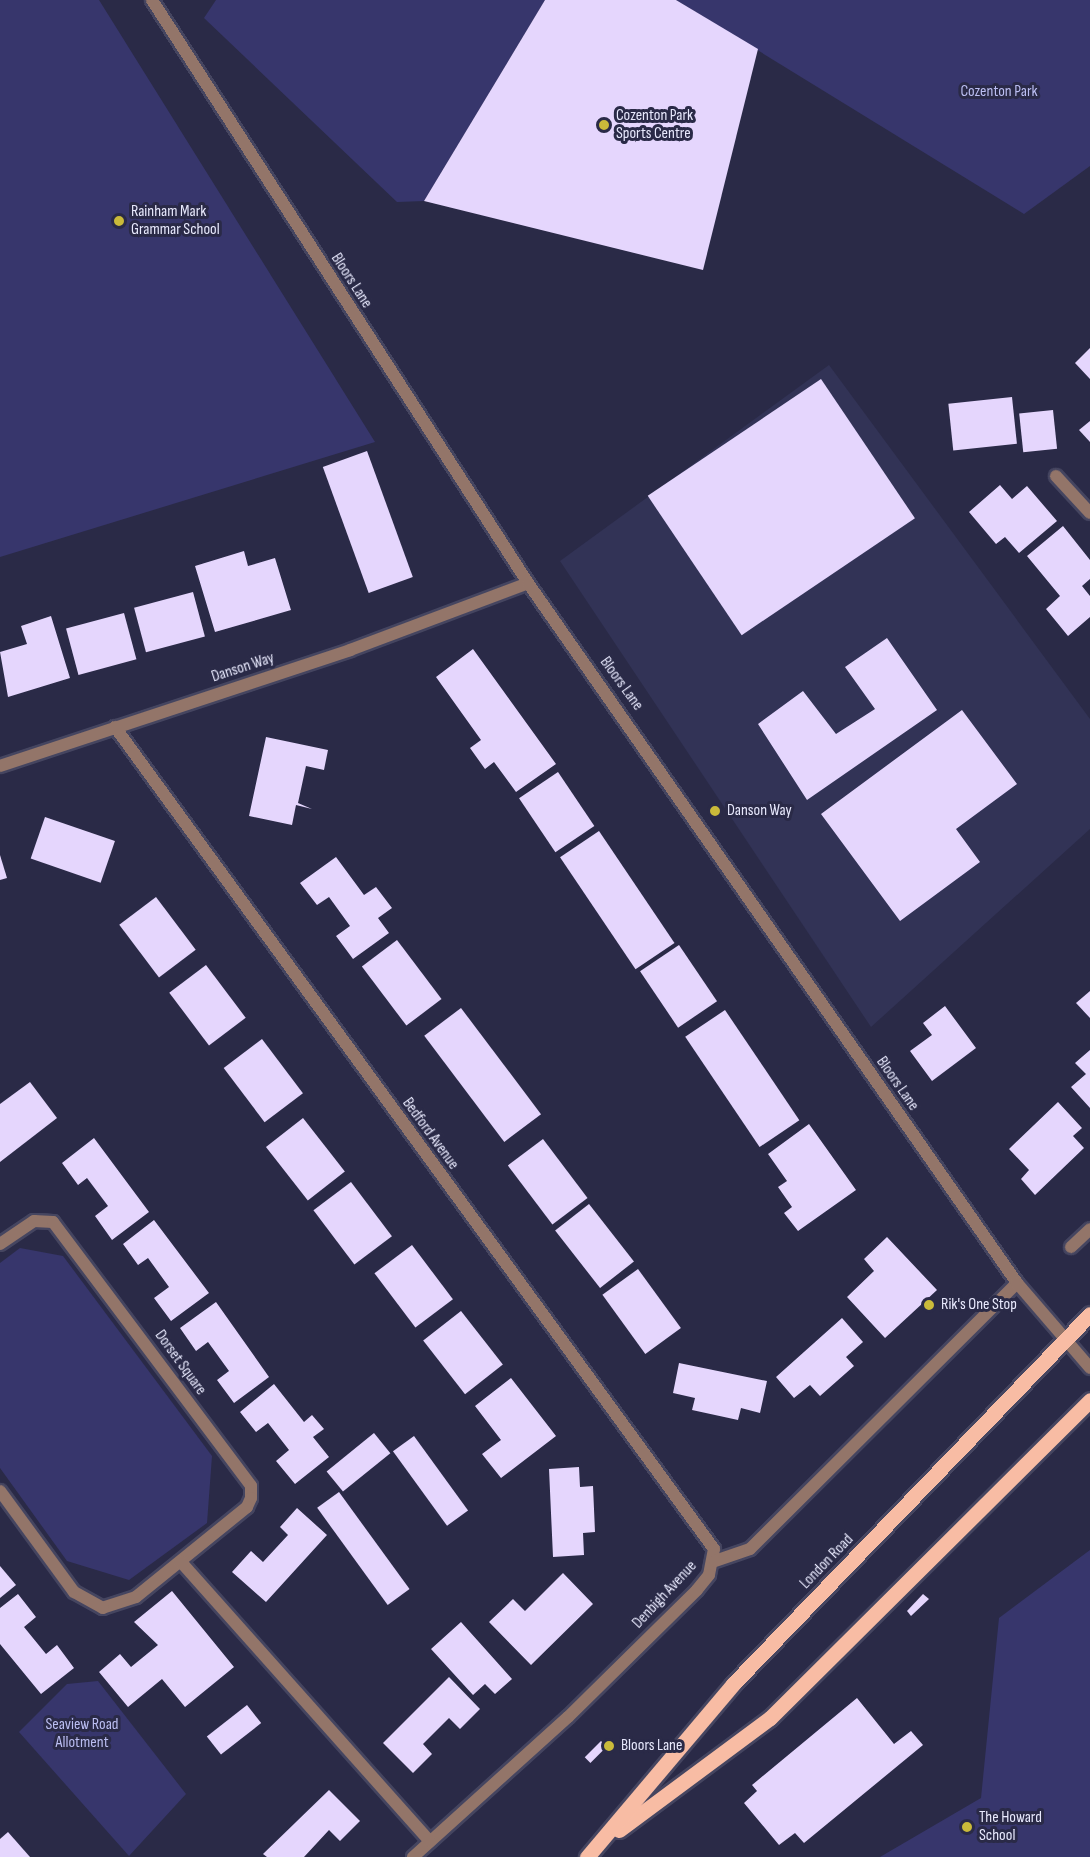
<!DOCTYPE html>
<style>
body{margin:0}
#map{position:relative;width:1090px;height:1857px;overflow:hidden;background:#2a2a47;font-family:"Sofia Sans Condensed",sans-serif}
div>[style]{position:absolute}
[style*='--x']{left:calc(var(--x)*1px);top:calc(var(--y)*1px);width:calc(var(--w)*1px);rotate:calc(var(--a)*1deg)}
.built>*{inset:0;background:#323356}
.green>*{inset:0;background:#37366c}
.building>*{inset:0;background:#e5d6fd;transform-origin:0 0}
.roads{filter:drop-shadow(2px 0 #454560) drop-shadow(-2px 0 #454560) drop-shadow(0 2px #454560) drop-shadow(0 -2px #454560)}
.minor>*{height:12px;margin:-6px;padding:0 6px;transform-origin:6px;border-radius:6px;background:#937569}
.tertiary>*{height:12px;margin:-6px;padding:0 6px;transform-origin:6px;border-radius:6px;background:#937569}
.primary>*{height:15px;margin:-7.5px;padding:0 7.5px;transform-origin:7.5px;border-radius:7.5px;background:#f8bca4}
.dots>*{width:16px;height:16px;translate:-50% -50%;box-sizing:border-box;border:3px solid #2a2a47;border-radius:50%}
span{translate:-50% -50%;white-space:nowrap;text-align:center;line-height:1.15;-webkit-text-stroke:6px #2a2a47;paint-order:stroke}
.park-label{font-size:16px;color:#bbbef2}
.poi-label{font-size:16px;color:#e8e9fd}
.left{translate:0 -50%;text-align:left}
.street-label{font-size:16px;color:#e8e9fd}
</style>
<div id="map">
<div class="built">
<div style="clip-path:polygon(829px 365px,1090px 719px,1090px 829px,871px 1027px,560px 561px)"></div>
</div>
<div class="green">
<div style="clip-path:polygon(0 0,99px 0,375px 442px,0 557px)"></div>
<div style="clip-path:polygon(216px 0,545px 0,424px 201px,397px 202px,204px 18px)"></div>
<div style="clip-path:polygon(676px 0,1090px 0,1090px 166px,1024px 214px)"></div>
<div style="clip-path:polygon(20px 1248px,63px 1256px,212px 1456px,207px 1523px,129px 1580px,67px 1561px,0 1468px,0 1263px)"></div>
<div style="clip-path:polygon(1090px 1550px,1090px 1857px,880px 1857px,981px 1798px,999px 1618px)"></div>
<div style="clip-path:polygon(98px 1681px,186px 1794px,129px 1856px,19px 1732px,67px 1684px)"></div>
</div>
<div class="building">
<div style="clip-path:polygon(545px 0,676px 0,758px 49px,703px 270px,424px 201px)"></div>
<div style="clip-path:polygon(1090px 348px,1090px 379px,1075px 363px)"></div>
<div style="left:821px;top:379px;width:168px;height:209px;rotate:56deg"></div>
<div style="left:1012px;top:397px;width:47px;height:64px;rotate:84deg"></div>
<div style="left:1053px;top:410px;width:39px;height:34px;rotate:84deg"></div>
<div style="clip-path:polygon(1090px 421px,1090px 442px,1079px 430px)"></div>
<div style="left:367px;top:451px;width:134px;height:47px;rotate:70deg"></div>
<div style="clip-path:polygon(1000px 485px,1012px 499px,1027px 486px,1057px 521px,1019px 553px,1005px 537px,996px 544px,969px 512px)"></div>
<div style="clip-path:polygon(1063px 526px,1090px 560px,1090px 579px,1082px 586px,1090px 596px,1090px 617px,1068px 636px,1046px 609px,1060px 596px,1027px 556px)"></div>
<div style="clip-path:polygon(244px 551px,248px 566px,275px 558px,291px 610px,215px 632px,195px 566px)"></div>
<div style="left:193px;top:592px;width:46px;height:61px;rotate:75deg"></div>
<div style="left:124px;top:613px;width:48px;height:60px;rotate:75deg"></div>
<div style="clip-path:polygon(51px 616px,70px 678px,8px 697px,0 652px,27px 644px,21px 626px)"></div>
<div style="clip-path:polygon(887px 638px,937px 710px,807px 800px,758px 724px,803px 691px,836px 734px,875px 709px,845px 667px)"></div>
<div style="clip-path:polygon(473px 649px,556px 764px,516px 792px,494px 762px,485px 769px,470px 748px,481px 740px,436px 677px)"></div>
<div style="clip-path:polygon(962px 710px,1017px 784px,956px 829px,980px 862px,900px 921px,821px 814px)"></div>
<div style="clip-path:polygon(266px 737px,328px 750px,324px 770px,306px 766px,298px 803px,312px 809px,296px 805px,292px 825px,249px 816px)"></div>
<div style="left:558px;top:772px;width:65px;height:47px;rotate:56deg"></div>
<div style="left:45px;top:817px;width:74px;height:44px;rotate:19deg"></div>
<div style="left:599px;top:831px;width:135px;height:47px;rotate:56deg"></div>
<div style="clip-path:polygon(0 855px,7px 878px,0 880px)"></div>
<div style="clip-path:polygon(336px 857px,364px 895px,376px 887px,392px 908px,378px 918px,389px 933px,353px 959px,336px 936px,350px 926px,329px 897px,317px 905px,300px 883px)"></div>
<div style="left:156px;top:897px;width:66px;height:46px;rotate:53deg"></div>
<div style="left:397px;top:940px;width:74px;height:44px;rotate:53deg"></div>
<div style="left:679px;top:945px;width:68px;height:47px;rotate:56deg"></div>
<div style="left:206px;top:965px;width:66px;height:46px;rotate:53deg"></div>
<div style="clip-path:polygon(1090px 991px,1090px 1018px,1076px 1003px)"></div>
<div style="clip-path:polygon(945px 1006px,976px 1048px,932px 1081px,910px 1051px,932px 1035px,923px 1023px)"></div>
<div style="left:461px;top:1008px;width:133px;height:46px;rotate:53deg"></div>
<div style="left:725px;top:1010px;width:133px;height:48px;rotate:56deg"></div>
<div style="left:262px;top:1039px;width:68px;height:48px;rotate:53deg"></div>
<div style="clip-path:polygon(1090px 1050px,1090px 1108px,1071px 1087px,1086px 1074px,1075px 1063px)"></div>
<div style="clip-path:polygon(30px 1082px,57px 1118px,0 1162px,0 1104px)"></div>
<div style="clip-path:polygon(1058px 1102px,1082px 1128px,1073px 1136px,1084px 1148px,1035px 1195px,1021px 1179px,1029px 1170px,1009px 1149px)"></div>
<div style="left:303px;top:1118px;width:68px;height:47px;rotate:52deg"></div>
<div style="clip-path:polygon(809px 1124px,856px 1190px,798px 1231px,784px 1213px,792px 1207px,778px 1187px,787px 1181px,768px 1154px)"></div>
<div style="clip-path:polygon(94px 1138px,149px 1212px,112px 1240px,95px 1216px,108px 1206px,87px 1178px,78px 1185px,62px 1163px)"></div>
<div style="left:543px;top:1139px;width:74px;height:44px;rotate:53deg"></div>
<div style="left:351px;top:1182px;width:68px;height:47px;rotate:53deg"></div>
<div style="left:589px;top:1204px;width:73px;height:43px;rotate:52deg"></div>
<div style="clip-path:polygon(154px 1220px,209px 1293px,171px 1321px,154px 1298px,169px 1287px,148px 1258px,138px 1265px,123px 1244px)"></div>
<div style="clip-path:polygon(887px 1237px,937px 1290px,885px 1338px,847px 1297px,874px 1271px,864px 1259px)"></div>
<div style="left:412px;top:1245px;width:68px;height:47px;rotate:53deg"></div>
<div style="left:638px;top:1269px;width:73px;height:44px;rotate:54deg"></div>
<div style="clip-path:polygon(216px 1302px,269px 1377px,234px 1403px,217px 1380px,229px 1371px,208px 1342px,196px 1351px,180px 1328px)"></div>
<div style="left:461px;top:1311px;width:68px;height:48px;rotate:52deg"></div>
<div style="clip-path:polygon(842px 1318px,863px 1342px,846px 1357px,854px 1366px,820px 1396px,810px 1385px,794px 1398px,776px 1377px)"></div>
<div style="clip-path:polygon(679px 1363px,767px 1381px,760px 1413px,741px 1408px,738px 1420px,692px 1410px,695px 1398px,673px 1393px)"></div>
<div style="clip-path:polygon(511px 1378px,556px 1436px,501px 1478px,482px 1454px,501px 1440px,475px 1406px)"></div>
<div style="clip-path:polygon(274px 1384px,304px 1422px,312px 1415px,324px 1429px,313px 1437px,329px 1457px,295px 1484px,276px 1461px,289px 1450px,268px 1423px,256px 1432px,240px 1412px)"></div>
<div style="left:374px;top:1433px;width:26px;height:61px;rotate:51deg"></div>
<div style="left:414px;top:1436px;width:92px;height:26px;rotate:54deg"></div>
<div style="clip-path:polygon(579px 1467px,580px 1487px,593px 1486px,595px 1532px,583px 1533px,584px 1555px,553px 1557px,549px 1469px)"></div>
<div style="left:339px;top:1492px;width:120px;height:27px;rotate:54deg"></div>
<div style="clip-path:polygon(297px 1508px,327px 1535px,266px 1602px,232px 1572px,251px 1551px,263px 1562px,288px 1535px,280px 1527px)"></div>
<div style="clip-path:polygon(0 1566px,16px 1585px,0 1598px)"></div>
<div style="clip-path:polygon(563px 1573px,593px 1604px,531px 1665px,489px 1622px,513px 1599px,525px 1611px)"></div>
<div style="clip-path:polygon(172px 1591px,234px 1667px,185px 1707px,162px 1679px,128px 1707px,99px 1672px,120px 1654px,131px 1667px,158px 1645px,134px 1622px)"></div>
<div style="clip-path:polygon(18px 1594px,36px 1617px,24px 1627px,46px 1654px,57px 1645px,74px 1668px,41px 1694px,0 1644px,0 1608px)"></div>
<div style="clip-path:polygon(923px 1594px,929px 1599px,911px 1616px,907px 1611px)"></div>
<div style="clip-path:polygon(461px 1622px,512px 1679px,495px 1694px,485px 1684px,473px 1695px,431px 1649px)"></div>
<div style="clip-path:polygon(449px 1677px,480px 1709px,460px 1729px,449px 1718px,423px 1744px,432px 1754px,413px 1773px,383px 1743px)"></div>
<div style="clip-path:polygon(857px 1698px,894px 1744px,911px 1731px,923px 1745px,804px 1843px,795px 1833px,779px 1845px,744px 1803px,757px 1791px,752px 1785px)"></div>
<div style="left:247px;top:1705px;width:23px;height:51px;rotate:52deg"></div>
<div style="left:601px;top:1741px;width:8px;height:23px;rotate:45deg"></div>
<div style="clip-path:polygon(329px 1790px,360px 1821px,340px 1841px,329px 1830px,304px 1857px,267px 1857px,263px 1854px)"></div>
<div style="clip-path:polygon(8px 1832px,30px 1857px,0 1857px,0 1839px)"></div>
</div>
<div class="roads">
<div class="minor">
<div style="--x:1056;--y:476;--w:50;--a:47.4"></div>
<div style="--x:115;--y:727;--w:1017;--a:53.92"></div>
<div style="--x:714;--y:1549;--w:26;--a:101"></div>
<div style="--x:709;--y:1575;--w:19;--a:129"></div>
<div style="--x:697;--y:1590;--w:181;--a:135.4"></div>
<div style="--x:568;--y:1717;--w:209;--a:137.9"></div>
<div style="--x:0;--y:766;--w:369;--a:-18.3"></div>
<div style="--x:350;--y:650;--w:190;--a:-20.6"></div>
<div style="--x:0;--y:1244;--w:41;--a:-34.1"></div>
<div style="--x:34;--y:1221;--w:19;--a:3"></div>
<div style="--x:53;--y:1222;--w:330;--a:53.1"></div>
<div style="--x:251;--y:1486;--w:12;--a:90"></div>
<div style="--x:251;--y:1498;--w:10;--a:114"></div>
<div style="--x:247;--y:1507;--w:143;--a:141"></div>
<div style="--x:136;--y:1597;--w:35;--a:162"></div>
<div style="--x:103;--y:1608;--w:33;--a:-151"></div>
<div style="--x:74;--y:1592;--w:125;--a:-126.2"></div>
<div style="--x:1071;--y:1247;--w:26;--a:-43"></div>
<div style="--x:715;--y:1561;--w:37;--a:-19"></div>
<div style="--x:750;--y:1549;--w:377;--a:-44.9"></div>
<div style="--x:181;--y:1562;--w:374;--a:48.3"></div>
</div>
<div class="tertiary">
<div style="--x:152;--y:0;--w:694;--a:57.18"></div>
<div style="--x:528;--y:583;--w:854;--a:55.06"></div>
<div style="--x:1017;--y:1283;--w:112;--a:49.3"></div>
</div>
<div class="primary">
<div style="--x:619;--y:1830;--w:188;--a:-36.6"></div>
<div style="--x:770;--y:1718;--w:451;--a:-44.8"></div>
<div style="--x:587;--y:1857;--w:226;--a:-49.8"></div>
<div style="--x:733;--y:1684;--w:514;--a:-46.02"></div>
</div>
</div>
<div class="dots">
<div style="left:604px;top:125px;background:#caba3a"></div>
<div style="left:119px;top:221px;background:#caba3a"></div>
<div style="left:715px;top:811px;background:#caba3a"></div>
<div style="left:929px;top:1305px;background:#caba3a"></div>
<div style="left:609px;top:1746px;background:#caba3a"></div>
<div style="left:967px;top:1827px;background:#caba3a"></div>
</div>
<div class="park-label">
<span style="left:999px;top:92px">Cozenton Park</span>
<span style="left:82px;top:1734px">Seaview Road<br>Allotment</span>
</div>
<div class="poi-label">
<span class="left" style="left:616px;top:125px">Cozenton Park<br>Sports Centre</span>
<span class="left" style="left:131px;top:221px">Rainham Mark<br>Grammar School</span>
<span class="left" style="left:727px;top:811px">Danson Way</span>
<span class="left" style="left:941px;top:1305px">Rik's One Stop</span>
<span class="left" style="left:621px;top:1746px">Bloors Lane</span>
<span class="left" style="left:979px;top:1827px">The Howard<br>School</span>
</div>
<div class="street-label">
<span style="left:351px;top:281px;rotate:57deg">Bloors Lane</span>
<span style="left:243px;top:668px;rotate:-18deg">Danson Way</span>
<span style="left:621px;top:684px;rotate:54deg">Bloors Lane</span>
<span style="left:897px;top:1084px;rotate:55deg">Bloors Lane</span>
<span style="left:430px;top:1134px;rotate:54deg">Bedford Avenue</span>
<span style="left:180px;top:1363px;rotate:54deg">Dorset Square</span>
<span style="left:827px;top:1562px;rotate:-46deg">London Road</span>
<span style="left:665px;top:1595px;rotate:-47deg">Denbigh Avenue</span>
</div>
</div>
